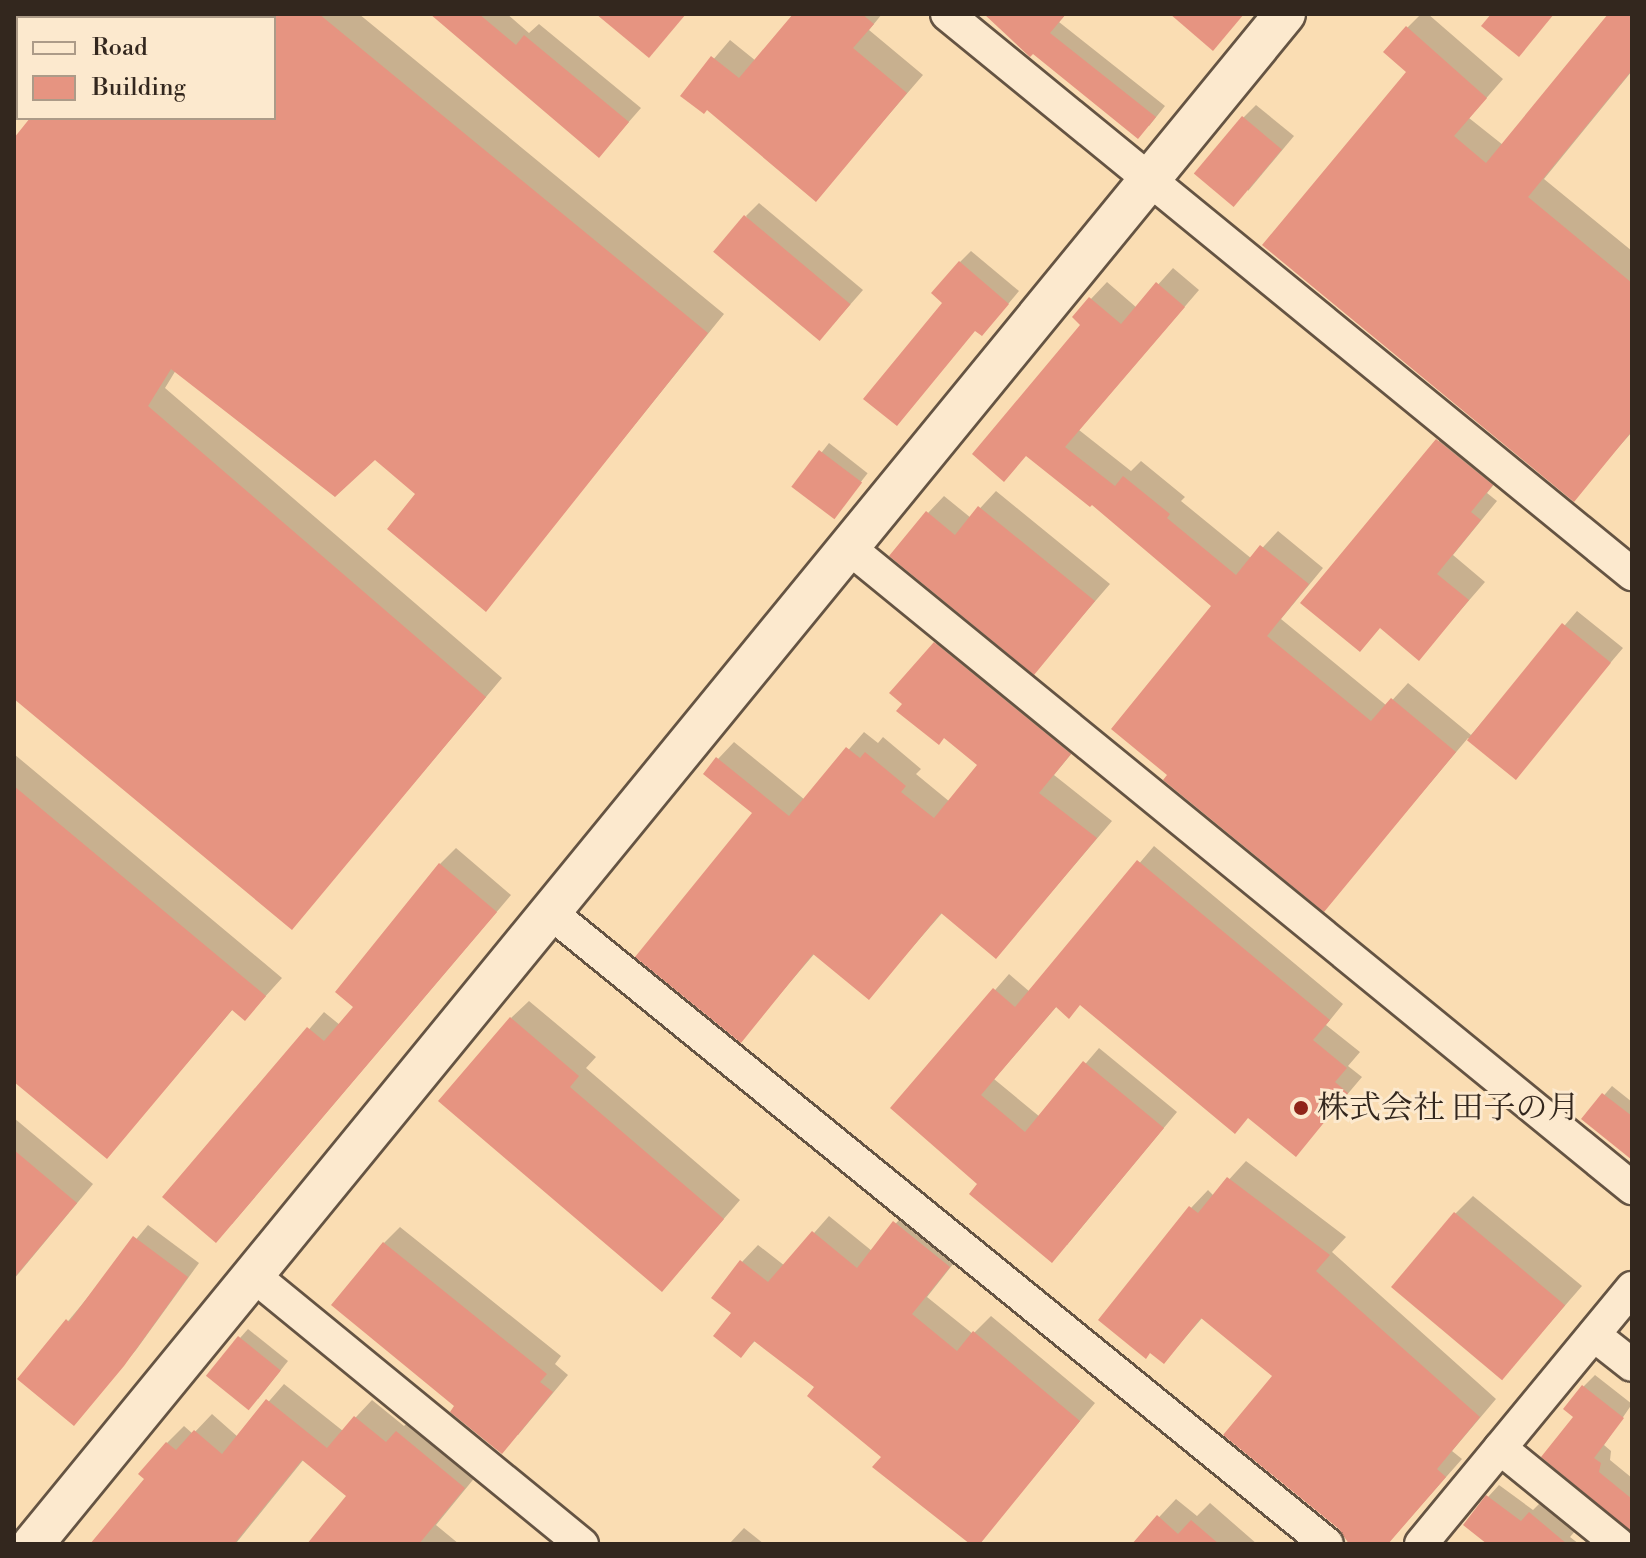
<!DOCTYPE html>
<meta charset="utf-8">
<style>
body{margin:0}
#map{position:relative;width:1646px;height:1558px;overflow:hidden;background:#faddb3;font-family:"Libre Bodoni","Noto Serif JP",serif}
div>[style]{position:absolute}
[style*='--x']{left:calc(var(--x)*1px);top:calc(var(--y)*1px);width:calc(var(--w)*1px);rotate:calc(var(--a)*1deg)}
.shadow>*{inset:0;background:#0003;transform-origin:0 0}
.building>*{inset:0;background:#e69481;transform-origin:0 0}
.roads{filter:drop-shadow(2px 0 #655443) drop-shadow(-2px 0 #655443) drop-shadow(0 2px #655443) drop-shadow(0 -2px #655443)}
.minor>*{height:32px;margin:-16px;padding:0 16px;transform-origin:16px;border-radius:16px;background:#fce9ce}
.tertiary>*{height:40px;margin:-20px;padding:0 20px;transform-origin:20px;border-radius:20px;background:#fce9ce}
.dots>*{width:22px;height:22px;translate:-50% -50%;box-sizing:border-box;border:4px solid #fce9ce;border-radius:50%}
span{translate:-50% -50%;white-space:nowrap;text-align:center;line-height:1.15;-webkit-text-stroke:6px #fce9ce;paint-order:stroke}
.poi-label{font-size:32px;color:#33271e}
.left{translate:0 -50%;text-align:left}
.frame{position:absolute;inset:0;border:16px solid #33271e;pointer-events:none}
.legend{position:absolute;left:16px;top:16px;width:260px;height:104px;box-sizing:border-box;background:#fce9ce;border:2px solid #ac9b88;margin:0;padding:10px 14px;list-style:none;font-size:24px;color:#33271e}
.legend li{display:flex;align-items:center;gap:16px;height:40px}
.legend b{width:40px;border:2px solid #ac9b88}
</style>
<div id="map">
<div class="shadow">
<div style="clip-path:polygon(119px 14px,359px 14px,724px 314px,486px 609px,418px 494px,375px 457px,176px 370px,165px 388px,502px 678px,292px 928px,14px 696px,14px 141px,33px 118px,274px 118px,274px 18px,115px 18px)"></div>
<div style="clip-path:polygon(434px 14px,507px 14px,529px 33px,539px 24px,641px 108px,599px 156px)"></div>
<div style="clip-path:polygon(795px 14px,882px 14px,869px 30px,923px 75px,816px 199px,707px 108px,683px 95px,730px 40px,756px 61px)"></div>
<div style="clip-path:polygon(987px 14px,1066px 14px,1059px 22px,1165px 106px,1149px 126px,1033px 52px)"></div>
<div style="clip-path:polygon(1421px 14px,1428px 14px,1503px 79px,1469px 118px,1503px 145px,1609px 16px,1605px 14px,1632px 14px,1632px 71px,1544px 179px,1632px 251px,1632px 432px,1573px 499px,1409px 72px,1407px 28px)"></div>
<div style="clip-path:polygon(1256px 105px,1294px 136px,1248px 191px,1243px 118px)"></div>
<div style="clip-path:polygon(759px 203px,863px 290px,820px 339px,746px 216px)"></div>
<div style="clip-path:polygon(971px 251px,1019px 291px,993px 322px,945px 303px,960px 262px)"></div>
<div style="clip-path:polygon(1173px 268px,1199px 290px,1079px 430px,1131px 471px,1141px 461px,1185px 497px,1181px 501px,1252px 559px,1278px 531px,1323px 568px,1281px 619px,1387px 706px,1408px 683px,1471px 735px,1577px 611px,1623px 648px,1526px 762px,1468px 738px,1324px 909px,1214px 606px,1092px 502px,1027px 455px,1083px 324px,1074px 317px,1107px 282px,1137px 308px)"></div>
<div style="clip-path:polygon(1455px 422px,1509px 466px,1487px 493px,1497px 501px,1453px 555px,1485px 582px,1419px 658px,1382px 628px,1303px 603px)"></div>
<div style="left:829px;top:443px;width:49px;height:55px;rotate:38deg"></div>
<div style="clip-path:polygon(996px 491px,1110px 584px,1034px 672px,928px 513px,944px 496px,971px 518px)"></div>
<div style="clip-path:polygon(952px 627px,1086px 736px,1054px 775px,1112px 821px,996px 957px,943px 912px,869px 997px,815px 953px,741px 1040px,755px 813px,718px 759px,734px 742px,805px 800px,864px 732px,878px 743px,883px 737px,921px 769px,916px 774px,950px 802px,979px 765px,936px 643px)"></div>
<div style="clip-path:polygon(14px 754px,282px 978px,245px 1019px,233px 1009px,107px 1157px,14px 1080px)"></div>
<div style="clip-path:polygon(1154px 846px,1343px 1004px,1326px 1025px,1360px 1052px,1348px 1066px,1362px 1077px,1296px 1155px,1249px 1117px,1082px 1003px,1057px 1006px,994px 1079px,1040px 1117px,1099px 1048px,1177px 1112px,1067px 1245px,980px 1184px,893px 1108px,1009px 974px,1030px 992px)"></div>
<div style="clip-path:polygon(456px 848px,511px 895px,232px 1224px,165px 1197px,324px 1012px,340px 1025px,356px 1007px,440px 864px)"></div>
<div style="clip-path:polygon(529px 1001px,596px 1057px,586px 1068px,740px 1200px,679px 1271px,511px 1018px)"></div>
<div style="clip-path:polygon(1612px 1086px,1632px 1102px,1632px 1144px,1584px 1119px)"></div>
<div style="clip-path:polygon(14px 1118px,93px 1184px,14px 1279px)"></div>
<div style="clip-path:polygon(1246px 1161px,1346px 1237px,1332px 1252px,1496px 1399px,1452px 1451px,1462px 1459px,1387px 1544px,1352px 1544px,1274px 1375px,1203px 1317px,1164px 1362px,1191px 1208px,1208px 1190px,1214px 1196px)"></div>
<div style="clip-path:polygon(1473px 1196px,1582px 1286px,1503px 1377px,1455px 1214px)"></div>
<div style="clip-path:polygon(911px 1206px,965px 1249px,927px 1297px,973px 1334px,991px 1316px,1095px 1403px,978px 1544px,974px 1544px,883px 1457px,816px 1386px,756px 1340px,741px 1355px,733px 1313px,742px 1262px,758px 1245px,785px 1266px,829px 1216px,872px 1251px)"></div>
<div style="clip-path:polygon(148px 1225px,199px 1263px,136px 1350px,74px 1423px,20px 1379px)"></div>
<div style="clip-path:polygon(400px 1227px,561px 1356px,555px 1364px,568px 1375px,518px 1435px,457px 1406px,384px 1243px)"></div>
<div style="clip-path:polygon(248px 1329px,288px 1361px,258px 1399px,240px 1338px)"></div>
<div style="clip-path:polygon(1595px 1375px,1632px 1404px,1604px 1445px,1611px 1451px,1610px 1460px,1632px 1478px,1632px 1529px,1544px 1457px,1576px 1417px,1584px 1386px)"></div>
<div style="clip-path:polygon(284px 1384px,343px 1431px,372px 1400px,404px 1426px,415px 1415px,481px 1470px,436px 1525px,459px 1544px,309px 1544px,349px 1496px,304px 1459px,237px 1542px,240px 1544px,93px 1544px,147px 1479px,167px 1443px,184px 1426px,193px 1434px,212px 1414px,238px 1437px)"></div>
<div style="clip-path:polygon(1499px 1485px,1533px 1510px,1542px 1501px,1576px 1530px,1570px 1537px,1579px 1544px,1490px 1544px,1488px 1497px)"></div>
<div style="clip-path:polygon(1176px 1499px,1197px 1516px,1210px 1503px,1257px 1544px,1134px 1544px)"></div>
<div style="clip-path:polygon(744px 1528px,764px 1544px,729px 1544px)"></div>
</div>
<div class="building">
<div style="clip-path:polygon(274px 14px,319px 14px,708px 333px,486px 612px,387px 529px,415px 494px,375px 460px,335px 497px,171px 369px,148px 406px,486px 697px,292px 930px,14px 699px,14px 138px,30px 118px,274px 118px)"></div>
<div style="clip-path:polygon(430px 14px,479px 14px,516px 45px,524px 35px,629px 122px,599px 158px)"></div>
<div style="clip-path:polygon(596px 14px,686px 14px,649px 58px)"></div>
<div style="clip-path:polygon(793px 14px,862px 14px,874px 24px,853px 48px,907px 93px,816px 202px,707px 110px,704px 114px,680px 96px,711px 56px,739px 78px)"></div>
<div style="clip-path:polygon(984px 14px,1066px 14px,1050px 33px,1156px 117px,1138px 139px,1033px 54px,1030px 57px)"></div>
<div style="clip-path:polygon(1170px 14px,1244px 14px,1213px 51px)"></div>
<div style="clip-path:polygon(1491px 14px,1554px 14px,1519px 57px,1481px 26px)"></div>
<div style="clip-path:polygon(1608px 14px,1632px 14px,1632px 70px,1528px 197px,1632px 283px,1632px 431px,1574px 502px,1262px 245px,1406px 72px,1383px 52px,1406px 26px,1487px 98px,1454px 136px,1486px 163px)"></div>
<div style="left:1242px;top:116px;width:52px;height:75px;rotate:40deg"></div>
<div style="left:744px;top:215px;width:139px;height:48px;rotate:40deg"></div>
<div style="clip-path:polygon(959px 261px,1009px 304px,982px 336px,975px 331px,897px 426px,863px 399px,942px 303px,931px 293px)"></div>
<div style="clip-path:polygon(1156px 282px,1185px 307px,1065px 447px,1115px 486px,1123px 476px,1170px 514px,1167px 518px,1236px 575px,1260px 545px,1309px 584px,1267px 636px,1371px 721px,1391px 698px,1456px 752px,1324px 912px,1163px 780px,1167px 775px,1111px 729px,1211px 606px,1092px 505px,1090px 507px,1026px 456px,1004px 482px,972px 454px,1080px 325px,1072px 317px,1089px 297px,1121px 324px)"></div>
<div style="clip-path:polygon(1436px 439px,1493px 485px,1471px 512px,1481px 520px,1437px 574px,1469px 600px,1419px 661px,1380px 628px,1360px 652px,1300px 603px)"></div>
<div style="left:819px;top:450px;width:54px;height:46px;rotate:37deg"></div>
<div style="clip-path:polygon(978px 506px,1095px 601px,1034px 675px,889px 556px,926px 511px,955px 535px)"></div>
<div style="left:1562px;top:623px;width:63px;height:151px;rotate:39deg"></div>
<div style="clip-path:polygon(934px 642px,1071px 754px,1039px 793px,1097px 838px,996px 959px,941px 913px,869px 1000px,813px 954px,741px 1043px,635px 957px,752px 813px,703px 774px,716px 757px,789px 816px,846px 747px,860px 758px,865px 752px,906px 786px,901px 792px,934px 818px,977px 765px,944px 738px,939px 745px,896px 711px,902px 704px,889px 693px)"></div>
<div style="clip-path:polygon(14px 786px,266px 996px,245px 1021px,232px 1010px,107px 1159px,14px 1082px)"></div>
<div style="clip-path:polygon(1137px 860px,1330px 1020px,1313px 1040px,1347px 1068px,1335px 1082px,1348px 1093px,1296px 1157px,1248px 1118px,1235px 1134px,1080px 1005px,1069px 1019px,1056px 1007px,981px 1095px,1025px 1132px,1083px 1061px,1164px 1128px,1052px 1263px,969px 1194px,977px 1184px,890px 1108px,993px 988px,1015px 1007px)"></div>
<div style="clip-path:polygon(439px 863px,497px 912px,216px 1243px,162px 1197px,307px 1027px,324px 1041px,353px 1007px,335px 992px)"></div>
<div style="clip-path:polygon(510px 1017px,579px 1076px,570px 1087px,724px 1219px,662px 1292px,438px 1101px)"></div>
<div style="clip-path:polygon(1602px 1093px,1632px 1116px,1632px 1160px,1581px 1119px)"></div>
<div style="clip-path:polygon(14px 1150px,77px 1203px,14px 1278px)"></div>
<div style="clip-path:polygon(1227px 1177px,1330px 1255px,1316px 1271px,1480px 1417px,1437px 1469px,1446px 1477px,1388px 1544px,1349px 1544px,1339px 1529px,1223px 1435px,1272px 1376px,1201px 1318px,1164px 1364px,1150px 1353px,1146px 1359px,1098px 1320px,1189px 1206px,1198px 1213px)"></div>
<div style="left:1454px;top:1212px;width:145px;height:98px;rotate:40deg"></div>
<div style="clip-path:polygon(893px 1221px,950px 1267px,912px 1314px,957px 1351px,973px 1331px,1080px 1421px,980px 1544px,970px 1544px,872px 1467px,881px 1457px,807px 1396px,814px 1387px,754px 1341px,741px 1358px,713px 1336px,731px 1313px,711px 1298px,740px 1260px,768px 1282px,812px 1231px,857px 1268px)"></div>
<div style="clip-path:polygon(133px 1236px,188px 1277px,124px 1366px,74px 1426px,17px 1379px,66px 1319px,69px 1322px)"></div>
<div style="clip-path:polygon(383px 1242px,547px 1374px,540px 1382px,553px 1392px,502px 1454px,450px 1412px,454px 1406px,331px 1305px)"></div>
<div style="left:238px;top:1336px;width:55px;height:51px;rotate:39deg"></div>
<div style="clip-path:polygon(1582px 1385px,1624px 1418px,1594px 1458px,1601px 1463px,1599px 1472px,1632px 1499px,1632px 1532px,1541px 1457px,1573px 1417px,1563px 1409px)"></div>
<div style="clip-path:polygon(266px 1399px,327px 1448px,354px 1416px,386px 1442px,396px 1431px,465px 1488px,419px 1544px,307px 1544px,346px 1496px,302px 1460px,234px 1544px,90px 1544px,144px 1479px,138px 1474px,166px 1442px,176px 1450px,194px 1430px,222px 1454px)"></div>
<div style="clip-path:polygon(1486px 1495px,1521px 1521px,1529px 1512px,1567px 1544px,1487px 1544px,1463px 1525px)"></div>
<div style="clip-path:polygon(1157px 1515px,1178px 1534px,1191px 1520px,1219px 1544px,1132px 1544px)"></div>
</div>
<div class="roads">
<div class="minor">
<div style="--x:947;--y:14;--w:885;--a:39.27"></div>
<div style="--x:848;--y:547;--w:1013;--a:39.27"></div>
<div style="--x:551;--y:913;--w:1000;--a:39.12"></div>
<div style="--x:254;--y:1276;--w:424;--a:39.3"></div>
<div style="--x:1594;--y:1335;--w:48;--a:38.3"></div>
<div style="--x:1500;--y:1448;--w:152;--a:39.1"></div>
<div style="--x:1421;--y:1544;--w:332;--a:-50.5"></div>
</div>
<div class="tertiary">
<div style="--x:33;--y:1544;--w:1977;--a:-50.71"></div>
</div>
</div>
<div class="dots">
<div style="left:1301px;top:1108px;background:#8f2418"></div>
</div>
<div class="poi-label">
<span class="left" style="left:1317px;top:1108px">株式会社 田子の月</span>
</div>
<div class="frame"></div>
<ul class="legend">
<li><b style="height:10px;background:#fce9ce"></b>Road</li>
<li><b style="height:22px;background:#e69481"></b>Building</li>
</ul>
</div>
